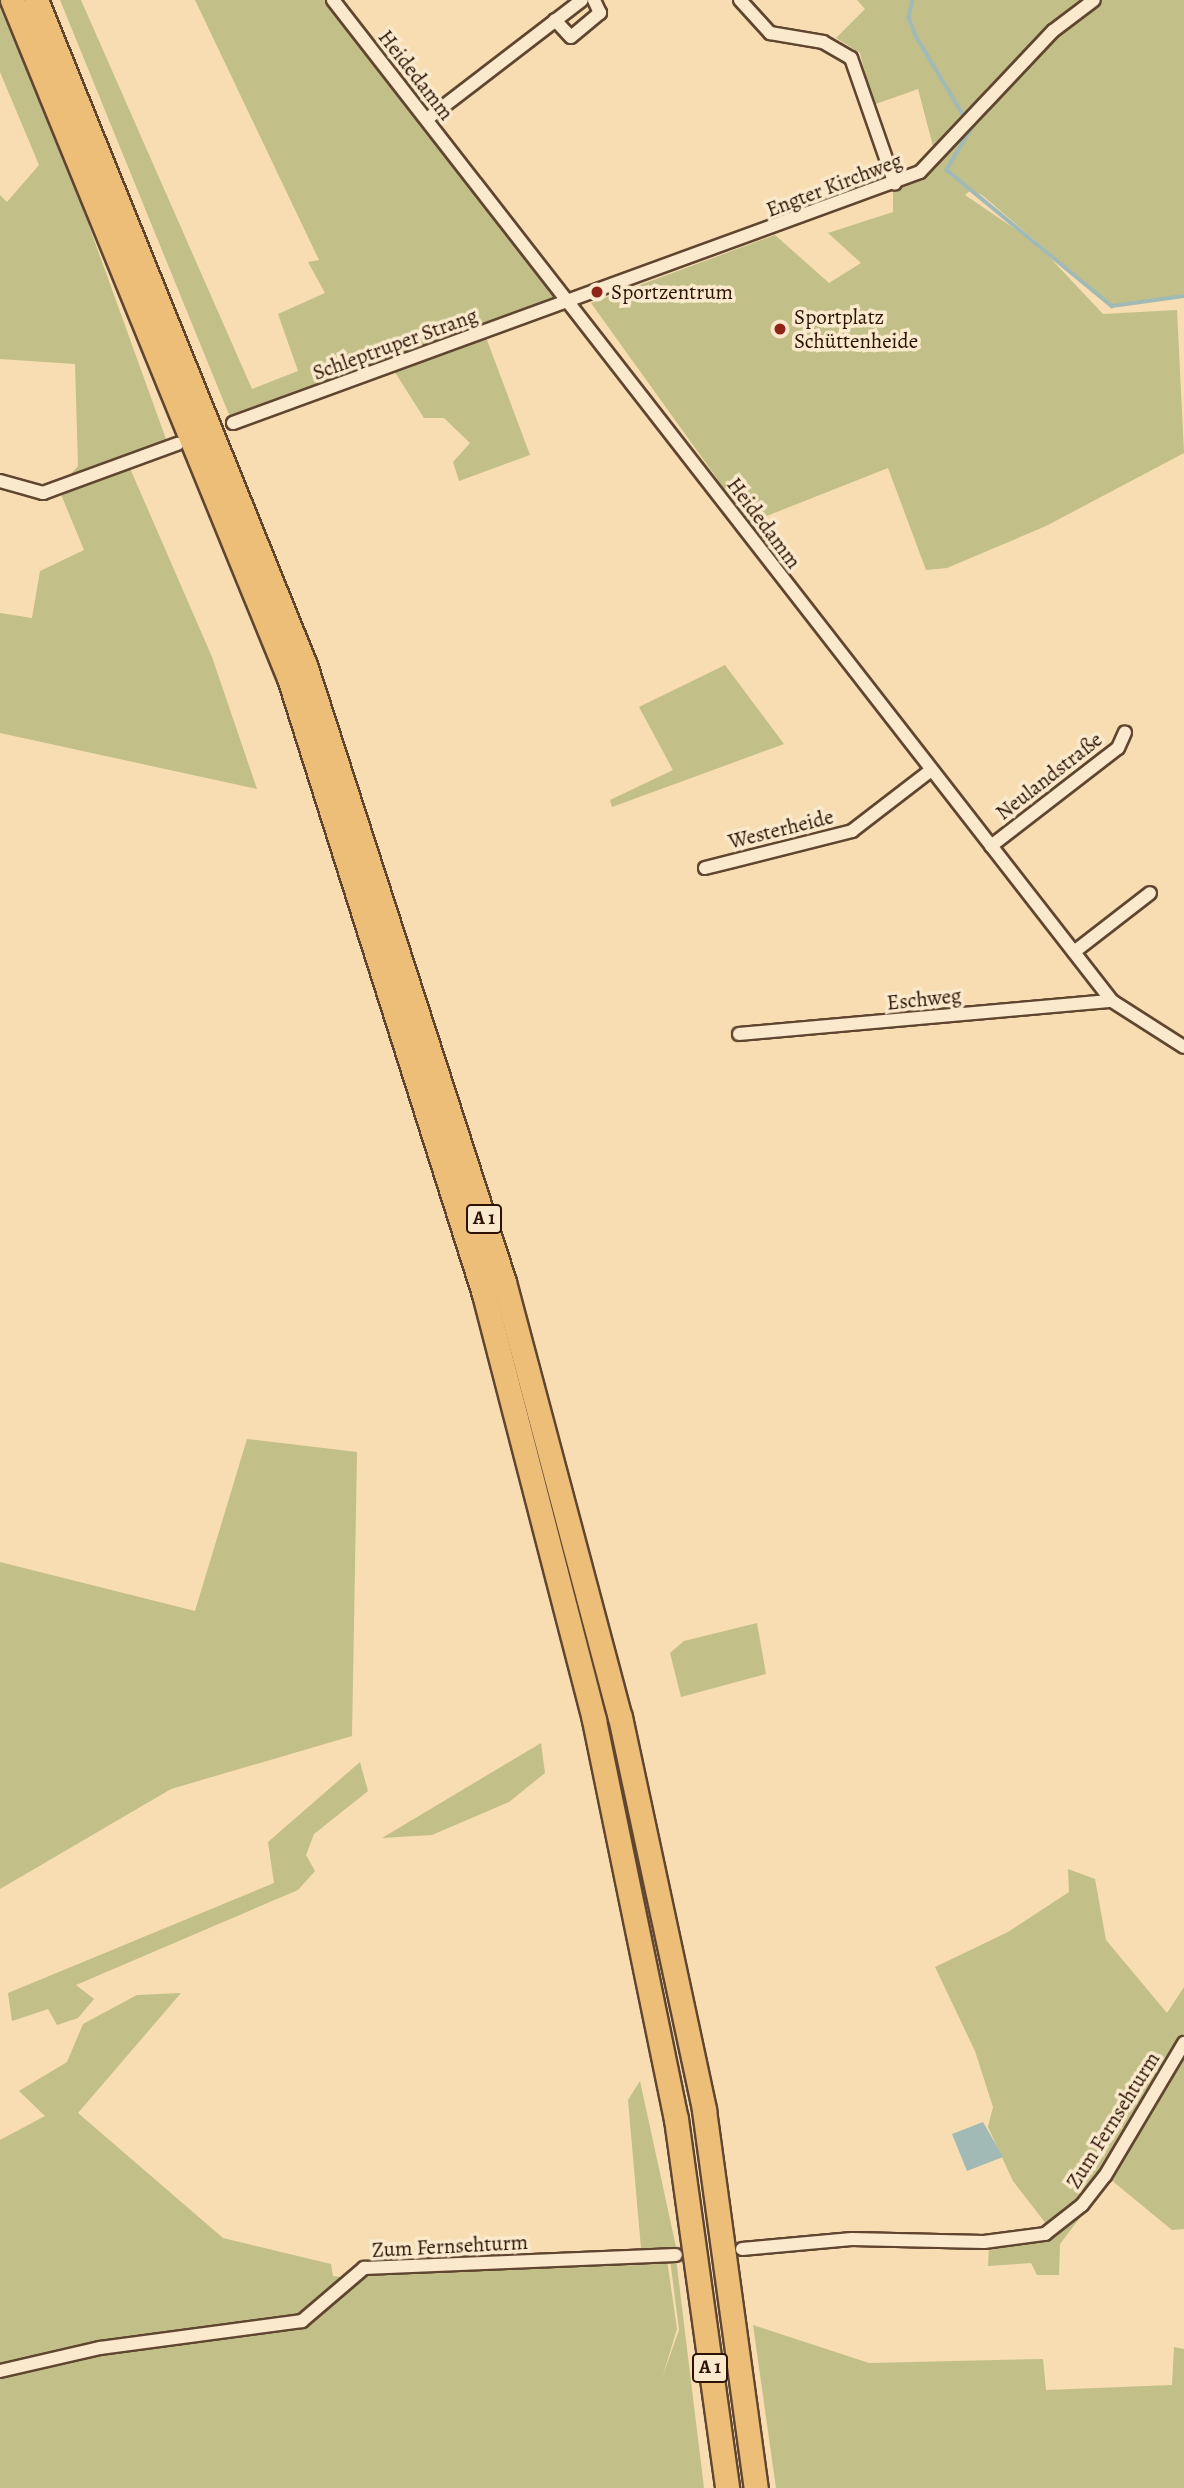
<!DOCTYPE html>
<meta charset="utf-8">
<style>
body{margin:0}
#map{position:relative;width:1184px;height:2488px;overflow:hidden;background:#f7ddb1;font-family:Alegreya,serif}
div>[style]{position:absolute}
[style*='--x']{left:calc(var(--x)*1px);top:calc(var(--y)*1px);width:calc(var(--w)*1px);rotate:calc(var(--a)*1deg)}
.green>*{inset:0;background:#c2bf88}
.water>*{inset:0;background:#a1bab6}
.stream>*{height:3.5px;margin:-1.75px;padding:0 1.75px;transform-origin:1.75px;border-radius:1.75px;background:#a1bab6}
.minor-tunnel>*{height:12px;margin-top:-6px;transform-origin:0;background:repeating-linear-gradient(90deg,#cfb48f 0 12px,transparent 0 18px)}
.roads{filter:drop-shadow(2px 0 #604530) drop-shadow(-2px 0 #604530) drop-shadow(0 2px #604530) drop-shadow(0 -2px #604530)}
.minor>*{height:12px;margin:-6px;padding:0 6px;transform-origin:6px;border-radius:6px;background:#fae9cc}
.motorway>*{height:23px;margin:-11.5px;padding:0 11.5px;transform-origin:11.5px;border-radius:11.5px;background:#ecbe78}
.dots>*{width:19px;height:19px;translate:-50% -50%;box-sizing:border-box;border:4px solid #fae9cc;border-radius:50%}
span{translate:-50% -50%;white-space:nowrap;text-align:center;line-height:1.15;-webkit-text-stroke:7px #fae9cc;paint-order:stroke}
.shield-label span{padding:2px 5px;background:#fae9cc;border:2px solid;border-radius:5px;-webkit-text-stroke-width:0}
.shield-label{font-size:19px;color:#2e1205;font-weight:700}
.street-label{font-size:21px;color:#2e1205}
.poi-label{font-size:21px;color:#2e1205}
.left{translate:0 -50%;text-align:left}
</style>
<div id="map">
<div class="green">
<div style="clip-path:polygon(60px 0,81px 0,252px 389px,298px 371px,278px 314px,325px 293px,308px 262px,319px 260px,195px 0,333px 0,569px 302px,230px 417px)"></div>
<div style="clip-path:polygon(857px 0,1184px 0,1184px 296px,1112px 306px,982px 195px,971px 190px,965px 195px,1037px 244px,1103px 314px,1177px 310px,1184px 453px,1046px 526px,947px 568px,926px 570px,888px 468px,749px 523px,591px 303px,775px 235px,829px 283px,861px 263px,828px 233px,893px 212px,893px 191px,922px 177px,919px 162px,934px 150px,918px 89px,873px 105px,860px 53px,836px 38px,865px 9px)"></div>
<div style="clip-path:polygon(0 8px,62px 151px,166px 439px,151px 453px,59px 487px,78px 466px,75px 364px,0 359px,0 195px,7px 202px,39px 165px,0 72px)"></div>
<div style="clip-path:polygon(484px 332px,530px 455px,459px 481px,453px 462px,470px 443px,444px 418px,424px 418px,391px 366px)"></div>
<div style="clip-path:polygon(129px 466px,212px 657px,257px 789px,0 733px,0 613px,32px 618px,40px 571px,84px 550px,60px 492px)"></div>
<div style="clip-path:polygon(725px 665px,784px 744px,612px 807px,610px 800px,673px 770px,639px 707px)"></div>
<div style="clip-path:polygon(247px 1439px,357px 1452px,352px 1736px,171px 1789px,0 1889px,0 1562px,195px 1611px)"></div>
<div style="clip-path:polygon(757px 1623px,766px 1674px,681px 1697px,670px 1653px,684px 1641px)"></div>
<div style="clip-path:polygon(541px 1743px,545px 1773px,509px 1802px,432px 1835px,382px 1838px)"></div>
<div style="clip-path:polygon(360px 1762px,368px 1791px,314px 1834px,306px 1855px,315px 1871px,298px 1890px,76px 1985px,94px 1999px,78px 2018px,57px 2025px,48px 2009px,12px 2021px,8px 1993px,274px 1883px,268px 1842px)"></div>
<div style="clip-path:polygon(1068px 1869px,1095px 1879px,1106px 1940px,1167px 2013px,1184px 1987px,1184px 2033px,1102px 2173px,1080px 2201px,1047px 2225px,1013px 2181px,988px 2127px,993px 2107px,975px 2051px,935px 1967px,1008px 1932px,1069px 1892px)"></div>
<div style="clip-path:polygon(181px 1993px,78px 2113px,223px 2238px,331px 2264px,333px 2276px,363px 2280px,369px 2272px,667px 2260px,677px 2329px,662px 2378px,679px 2330px,670px 2259px,676px 2258px,704px 2488px,0 2488px,0 2140px,45px 2116px,19px 2091px,67px 2062px,83px 2024px,137px 1995px)"></div>
<div style="clip-path:polygon(1184px 2054px,1184px 2229px,1172px 2230px,1110px 2179px)"></div>
<div style="clip-path:polygon(640px 2081px,676px 2247px,671px 2249px,641px 2248px,628px 2100px)"></div>
<div style="clip-path:polygon(1103px 2187px,1060px 2244px,1059px 2275px,1037px 2275px,1031px 2263px,988px 2266px,989px 2247px,1051px 2236px)"></div>
<div style="clip-path:polygon(753px 2325px,869px 2363px,1043px 2359px,1046px 2390px,1172px 2385px,1174px 2347px,1184px 2349px,1184px 2488px,776px 2488px)"></div>
</div>
<div class="water">
<div style="clip-path:polygon(983px 2122px,1003px 2157px,967px 2171px,952px 2134px)"></div>
</div>
<div class="stream">
<div style="--x:913;--y:0;--w:18;--a:103"></div>
<div style="--x:909;--y:18;--w:19;--a:69"></div>
<div style="--x:916;--y:36;--w:93;--a:59"></div>
<div style="--x:971;--y:130;--w:47;--a:121"></div>
<div style="--x:947;--y:170;--w:214;--a:39.5"></div>
<div style="--x:1112;--y:306;--w:73;--a:-7.9"></div>
</div>
<div class="minor-tunnel">
<div style="--x:676;--y:2255;--w:66;--a:-5.2"></div>
</div>
<div class="roads">
<div class="minor">
<div style="--x:333;--y:0;--w:1268;--a:52.11"></div>
<div style="--x:1112;--y:1001;--w:85;--a:32.6"></div>
<div style="--x:740;--y:0;--w:45;--a:47.7"></div>
<div style="--x:770;--y:33;--w:54;--a:9.6"></div>
<div style="--x:823;--y:42;--w:32;--a:30"></div>
<div style="--x:851;--y:58;--w:133;--a:70.8"></div>
<div style="--x:555;--y:20;--w:23;--a:47"></div>
<div style="--x:571;--y:37;--w:38;--a:-40"></div>
<div style="--x:600;--y:13;--w:14;--a:-115"></div>
<div style="--x:427;--y:119;--w:195;--a:-37.5"></div>
<div style="--x:233;--y:423;--w:731;--a:-20.07"></div>
<div style="--x:920;--y:172;--w:194;--a:-46.7"></div>
<div style="--x:1053;--y:31;--w:51;--a:-37.1"></div>
<div style="--x:0;--y:481;--w:45;--a:15.6"></div>
<div style="--x:43;--y:493;--w:143;--a:-20.1"></div>
<div style="--x:991;--y:846;--w:160;--a:-37.7"></div>
<div style="--x:1118;--y:748;--w:17;--a:-66"></div>
<div style="--x:705;--y:868;--w:152;--a:-14.1"></div>
<div style="--x:852;--y:831;--w:98;--a:-37.6"></div>
<div style="--x:1074;--y:952;--w:96;--a:-37.8"></div>
<div style="--x:739;--y:1034;--w:374;--a:-5.1"></div>
<div style="--x:742;--y:2249;--w:110;--a:-5.2"></div>
<div style="--x:852;--y:2239;--w:132;--a:1.3"></div>
<div style="--x:984;--y:2242;--w:62;--a:-7.5"></div>
<div style="--x:1045;--y:2234;--w:47;--a:-38.1"></div>
<div style="--x:1082;--y:2205;--w:37;--a:-52"></div>
<div style="--x:1105;--y:2176;--w:155;--a:-59.3"></div>
<div style="--x:0;--y:2371;--w:103;--a:-13"></div>
<div style="--x:100;--y:2348;--w:204;--a:-7.6"></div>
<div style="--x:302;--y:2321;--w:82;--a:-40.5"></div>
<div style="--x:364;--y:2268;--w:312;--a:-2.4"></div>
</div>
<div class="motorway">
<div style="--x:12;--y:0;--w:732;--a:67.78"></div>
<div style="--x:289;--y:678;--w:646;--a:72.43"></div>
<div style="--x:484;--y:1294;--w:440;--a:75.5"></div>
<div style="--x:594;--y:1720;--w:407;--a:78.4"></div>
<div style="--x:676;--y:2119;--w:373;--a:82.1"></div>
<div style="--x:36;--y:0;--w:717;--a:67.98"></div>
<div style="--x:305;--y:665;--w:648;--a:72.12"></div>
<div style="--x:504;--y:1282;--w:450;--a:75.1"></div>
<div style="--x:620;--y:1717;--w:402;--a:77.9"></div>
<div style="--x:704;--y:2110;--w:382;--a:82.2"></div>
</div>
</div>
<div class="dots">
<div style="left:597px;top:292px;background:#8f2418"></div>
<div style="left:780px;top:329px;background:#8f2418"></div>
</div>
<div class="shield-label">
<span style="left:484px;top:1219px">A 1</span>
<span style="left:710px;top:2368px">A 1</span>
</div>
<div class="street-label">
<span style="left:416px;top:75px;rotate:52deg">Heidedamm</span>
<span style="left:834px;top:185px;rotate:-21deg">Engter Kirchweg</span>
<span style="left:395px;top:344px;rotate:-20deg">Schleptruper Strang</span>
<span style="left:764px;top:523px;rotate:53deg">Heidedamm</span>
<span style="left:1049px;top:776px;rotate:-38deg">Neulandstraße</span>
<span style="left:781px;top:829px;rotate:-14deg">Westerheide</span>
<span style="left:924px;top:999px;rotate:-6deg">Eschweg</span>
<span style="left:1113px;top:2120px;rotate:-58deg">Zum Fernsehturm</span>
<span style="left:450px;top:2246px;rotate:-3deg">Zum Fernsehturm</span>
</div>
<div class="poi-label">
<span class="left" style="left:611px;top:292px">Sportzentrum</span>
<span class="left" style="left:794px;top:329px">Sportplatz<br>Schüttenheide</span>
</div>
</div>
